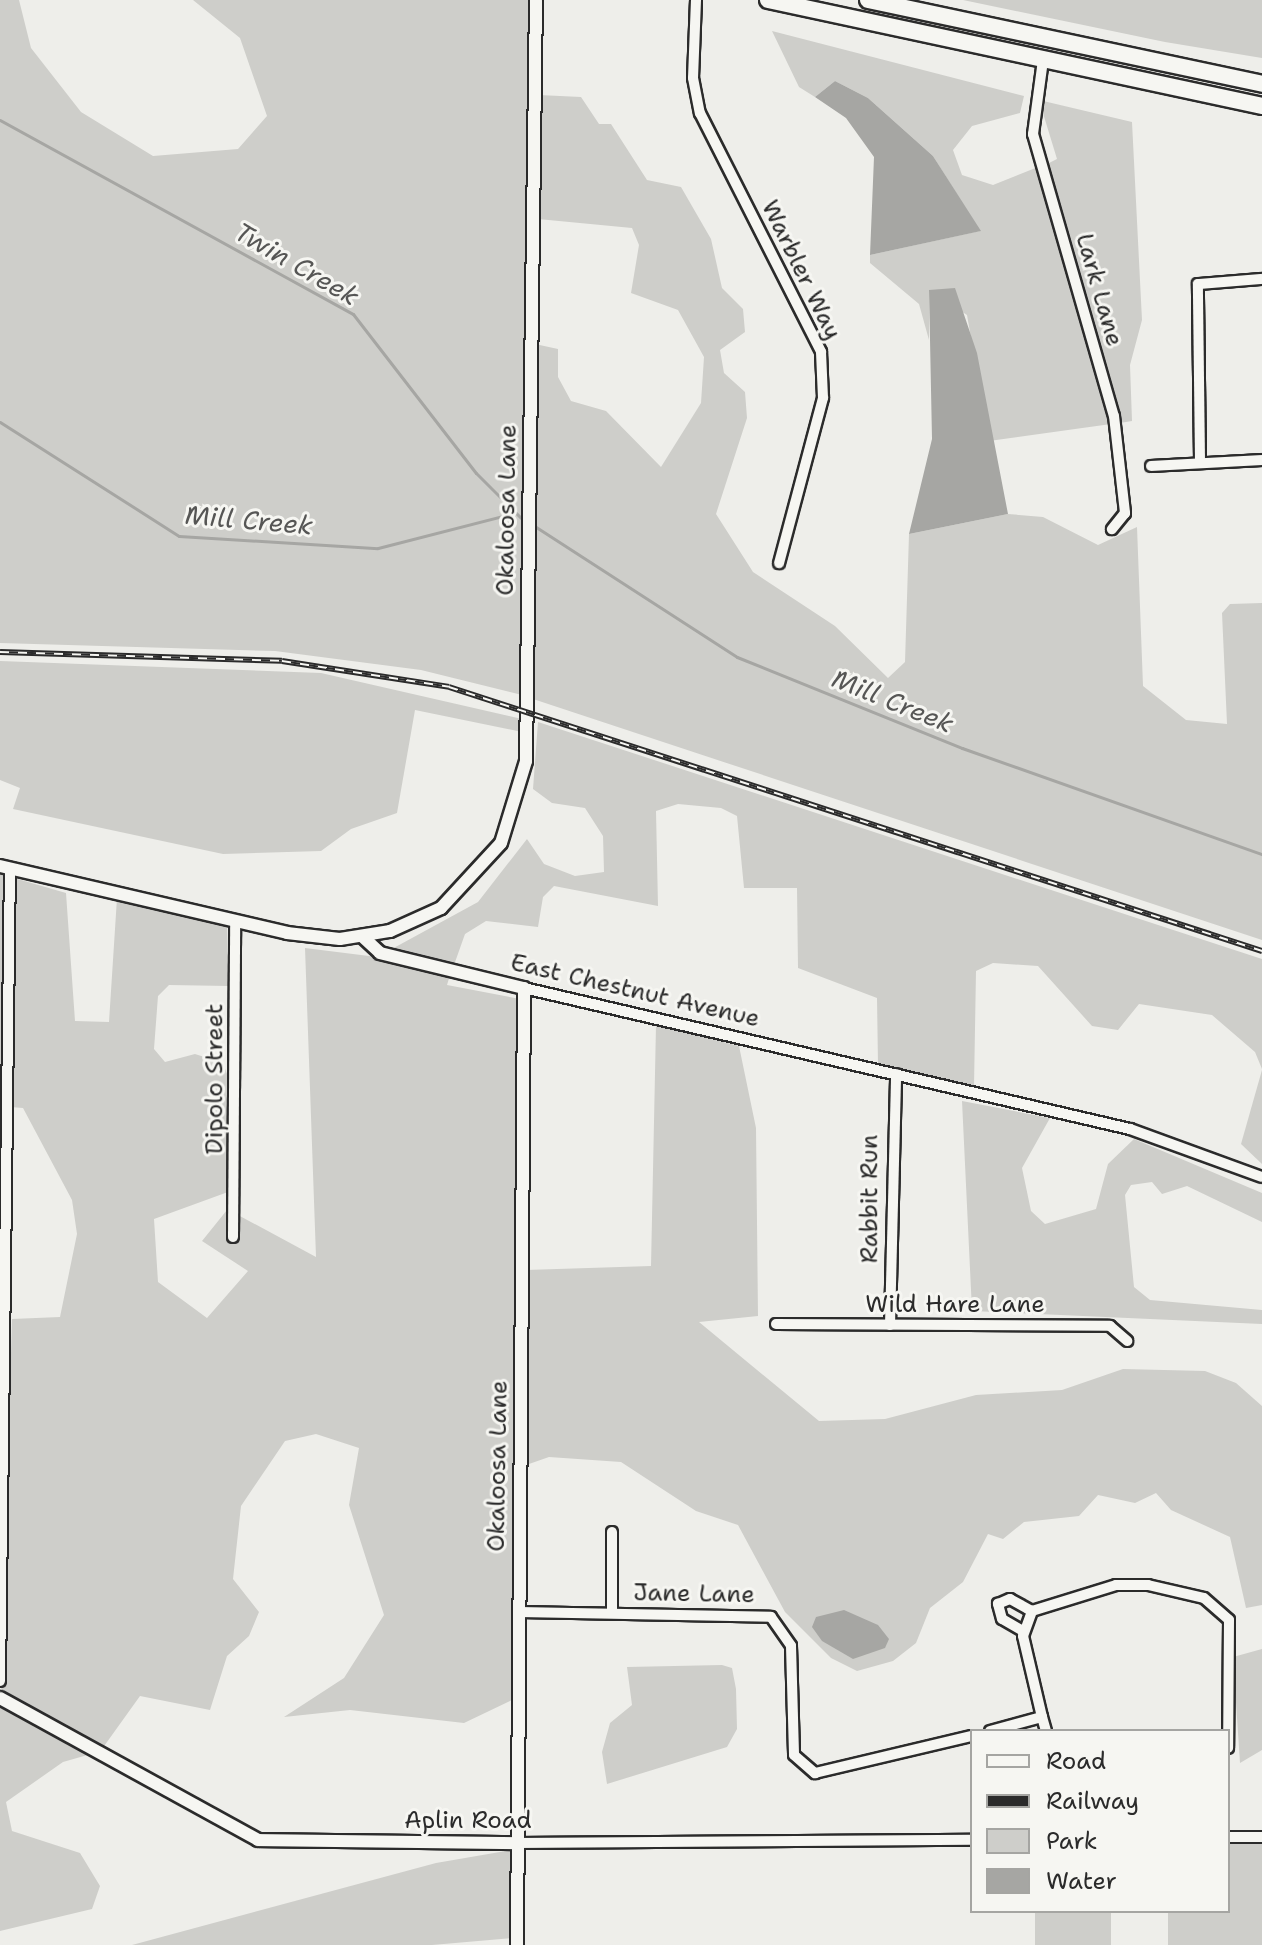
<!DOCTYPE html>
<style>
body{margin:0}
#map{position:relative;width:1262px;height:1945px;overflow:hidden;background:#eeeeea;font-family:"Shantell Sans",sans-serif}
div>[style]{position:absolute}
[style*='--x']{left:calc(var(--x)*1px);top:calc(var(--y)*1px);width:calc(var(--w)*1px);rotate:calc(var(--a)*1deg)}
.green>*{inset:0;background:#cececa;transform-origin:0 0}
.water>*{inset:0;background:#a6a6a3}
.stream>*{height:3px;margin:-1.5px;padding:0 1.5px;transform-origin:1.5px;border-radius:1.5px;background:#a6a6a3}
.roads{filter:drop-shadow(2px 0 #2b2b2b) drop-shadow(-2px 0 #2b2b2b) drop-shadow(0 2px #2b2b2b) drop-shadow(0 -2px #2b2b2b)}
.minor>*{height:10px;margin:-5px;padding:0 5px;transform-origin:5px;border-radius:5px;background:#f6f6f2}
.tertiary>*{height:12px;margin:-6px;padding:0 6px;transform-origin:6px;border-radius:6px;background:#f6f6f2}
.primary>*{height:16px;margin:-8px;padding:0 8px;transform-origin:8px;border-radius:8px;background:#f6f6f2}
.rail>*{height:6px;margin-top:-3px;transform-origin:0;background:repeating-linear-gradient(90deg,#f6f6f2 0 9px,#2b2b2b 0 18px);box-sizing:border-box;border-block:2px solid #2b2b2b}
span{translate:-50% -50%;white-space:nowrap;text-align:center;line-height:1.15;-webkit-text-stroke:6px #f6f6f2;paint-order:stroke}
.street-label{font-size:24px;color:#2b2b2b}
.water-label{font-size:26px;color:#565655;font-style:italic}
.legend{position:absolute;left:970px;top:1729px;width:260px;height:184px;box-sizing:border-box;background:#f6f6f2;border:2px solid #a5a5a2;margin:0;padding:10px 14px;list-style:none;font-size:24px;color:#2b2b2b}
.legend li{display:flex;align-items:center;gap:16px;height:40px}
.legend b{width:40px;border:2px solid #a5a5a2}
</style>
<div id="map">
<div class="green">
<div style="clip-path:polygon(0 0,19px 0,31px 48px,81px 112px,153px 156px,238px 149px,267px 116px,240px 38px,193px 0,532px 0,522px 695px,421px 670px,275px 651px,0 643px)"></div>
<div style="clip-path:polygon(963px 0,1262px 0,1262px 58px,1165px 42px)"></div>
<div style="clip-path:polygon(772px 31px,1024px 96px,1020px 113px,972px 126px,953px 150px,962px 175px,993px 185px,1038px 167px,1111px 424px,989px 441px,967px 315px,929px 290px,929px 340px,919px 304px,870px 263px,870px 255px,980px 231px,933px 156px,868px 98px,835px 81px,815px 97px,799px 87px)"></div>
<div style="clip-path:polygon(539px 95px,581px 97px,599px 124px,611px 124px,647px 180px,681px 187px,711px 239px,722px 288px,743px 309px,745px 332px,720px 350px,724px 373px,745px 392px,747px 418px,716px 514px,753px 572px,835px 626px,888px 678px,905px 662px,909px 534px,1008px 514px,1043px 517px,1098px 545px,1137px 527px,1143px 686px,1186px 720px,1227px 724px,1222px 613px,1230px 604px,1262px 603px,1262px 940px,530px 698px,535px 344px,558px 349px,558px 377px,571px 401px,606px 411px,661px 467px,701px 403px,704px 357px,678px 310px,631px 293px,639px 245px,632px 228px,538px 219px)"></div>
<div style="clip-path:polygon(1039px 100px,1132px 122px,1142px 320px,1130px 365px,1132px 421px,1120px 423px,1047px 164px,1057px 159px)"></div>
<div style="clip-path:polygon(0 661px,321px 673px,522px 719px,522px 732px,415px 710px,397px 813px,351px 829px,321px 851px,223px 854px,13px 809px,20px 788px,0 780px)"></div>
<div style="clip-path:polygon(538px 722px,1262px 959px,1262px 1069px,1255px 1052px,1212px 1015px,1139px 1004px,1118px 1030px,1092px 1026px,1038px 966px,993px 963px,976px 971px,974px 1087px,878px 1065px,877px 998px,798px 968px,797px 888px,744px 888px,737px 816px,721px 808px,678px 804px,656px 811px,658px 906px,554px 886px,543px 897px,538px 927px,486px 921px,465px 934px,454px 965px,390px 950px,478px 902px,527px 839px,544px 864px,575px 876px,604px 872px,603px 836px,585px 808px,552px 803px,533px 789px)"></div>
<div style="clip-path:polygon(0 874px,5px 876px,0 1151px)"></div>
<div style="clip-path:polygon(14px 878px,66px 893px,75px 1021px,109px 1022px,117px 898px,227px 924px,229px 986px,169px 985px,158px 996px,154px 1049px,165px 1062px,195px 1054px,223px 1063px,230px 1082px,228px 1192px,154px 1219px,158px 1282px,207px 1318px,248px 1271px,202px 1241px,227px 1210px,229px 1242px,238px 1242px,238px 1215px,316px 1257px,305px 948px,377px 957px,450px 975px,447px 985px,520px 999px,514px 1699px,464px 1723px,350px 1710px,284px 1717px,344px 1678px,384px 1615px,349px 1505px,359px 1448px,316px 1434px,285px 1441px,241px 1506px,233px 1579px,259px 1612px,249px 1636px,227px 1656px,210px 1710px,140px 1696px,102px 1749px,1px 1694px,12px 1319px,60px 1317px,77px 1234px,72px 1200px,23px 1108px,10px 1107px)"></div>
<div style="clip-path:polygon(656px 1025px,739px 1046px,756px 1128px,758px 1316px,699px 1322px,819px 1421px,885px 1419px,976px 1395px,1062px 1390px,1123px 1369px,1205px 1371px,1236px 1383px,1262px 1406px,1262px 1605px,1246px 1608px,1230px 1537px,1171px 1510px,1156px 1493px,1135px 1503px,1098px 1495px,1079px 1516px,1024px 1522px,1003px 1539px,988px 1534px,963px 1582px,930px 1608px,916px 1643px,893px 1661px,857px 1671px,831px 1658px,785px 1612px,738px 1525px,696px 1511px,621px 1462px,549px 1457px,529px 1464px,526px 1270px,651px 1266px)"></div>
<div style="clip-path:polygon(1262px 1070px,1262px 1164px,1241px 1144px)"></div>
<div style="clip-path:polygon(962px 1101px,1050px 1118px,1022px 1168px,1031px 1211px,1045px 1224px,1096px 1209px,1108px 1164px,1134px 1139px,1262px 1193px,1262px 1222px,1187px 1186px,1162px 1194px,1152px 1182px,1131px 1185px,1125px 1195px,1134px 1287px,1150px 1300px,1262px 1310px,1262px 1324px,972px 1311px)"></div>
<div style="clip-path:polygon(1262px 1649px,1262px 1750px,1240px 1763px,1233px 1657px)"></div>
<div style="clip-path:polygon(722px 1665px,732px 1668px,736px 1689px,737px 1729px,727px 1747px,607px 1784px,602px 1752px,610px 1723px,632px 1705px,627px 1667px)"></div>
<div style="clip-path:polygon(0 1704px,91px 1754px,63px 1762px,6px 1802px,12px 1831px,80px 1853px,100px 1886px,92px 1909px,0 1931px)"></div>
<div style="clip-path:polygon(1228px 1842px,1262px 1842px,1262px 1945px,1168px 1945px,1168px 1911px,1228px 1911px)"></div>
<div style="clip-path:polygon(512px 1850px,512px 1938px,432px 1945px,132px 1945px,436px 1863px)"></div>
<div style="left:1035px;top:1911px;width:76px;height:34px"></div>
</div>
<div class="water">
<div style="clip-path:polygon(835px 81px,868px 98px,933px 156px,981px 231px,870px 255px,874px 157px,846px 118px,815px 97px)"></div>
<div style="clip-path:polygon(955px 288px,977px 353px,1008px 514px,909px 534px,932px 439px,929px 290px)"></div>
<div style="clip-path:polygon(844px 1610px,878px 1625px,889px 1639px,885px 1648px,853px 1659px,822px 1641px,812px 1627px,816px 1617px)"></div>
</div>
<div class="stream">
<div style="--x:0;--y:120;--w:403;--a:28.8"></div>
<div style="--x:353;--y:314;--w:201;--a:52.3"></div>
<div style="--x:476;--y:473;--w:64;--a:45"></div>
<div style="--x:0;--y:422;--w:212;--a:32.5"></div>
<div style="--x:179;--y:536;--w:199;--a:3.5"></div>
<div style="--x:378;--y:548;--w:140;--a:-14.4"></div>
<div style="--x:536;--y:527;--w:239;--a:32.9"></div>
<div style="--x:737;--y:657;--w:243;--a:22"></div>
<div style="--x:962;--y:748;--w:318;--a:19.5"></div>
</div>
<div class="roads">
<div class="minor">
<div style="--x:696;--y:0;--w:78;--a:92.2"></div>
<div style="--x:693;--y:78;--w:36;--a:79"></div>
<div style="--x:700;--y:113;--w:268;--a:63.1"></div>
<div style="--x:821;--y:352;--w:46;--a:87.5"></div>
<div style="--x:823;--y:398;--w:171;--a:104.9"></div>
<div style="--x:1043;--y:60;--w:75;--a:97.7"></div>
<div style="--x:1033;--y:134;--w:293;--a:74"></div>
<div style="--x:1114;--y:416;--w:98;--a:83.5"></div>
<div style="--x:1125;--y:513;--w:21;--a:129"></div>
<div style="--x:1200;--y:460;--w:176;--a:-90.7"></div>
<div style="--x:1198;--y:284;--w:64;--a:-4.5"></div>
<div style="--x:1151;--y:466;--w:111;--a:-3.1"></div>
<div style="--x:524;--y:988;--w:622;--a:13.1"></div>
<div style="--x:1130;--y:1129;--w:140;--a:20"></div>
<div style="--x:233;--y:1237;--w:316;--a:-89.6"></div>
<div style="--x:776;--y:1324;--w:334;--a:0.3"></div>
<div style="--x:1110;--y:1326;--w:23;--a:41"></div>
<div style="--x:890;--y:1325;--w:251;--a:-88.6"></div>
<div style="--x:519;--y:1612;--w:252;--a:1.1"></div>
<div style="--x:771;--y:1617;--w:35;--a:55"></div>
<div style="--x:791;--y:1646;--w:109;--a:88.4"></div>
<div style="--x:794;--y:1755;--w:28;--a:41"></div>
<div style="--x:815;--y:1773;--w:161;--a:-13.3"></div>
<div style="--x:612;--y:1613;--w:81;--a:-90"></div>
<div style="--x:1023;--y:1631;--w:24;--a:-150"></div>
<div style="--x:1002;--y:1619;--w:16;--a:-105"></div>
<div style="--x:998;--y:1604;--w:13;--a:-23"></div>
<div style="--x:1010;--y:1599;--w:25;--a:29"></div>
<div style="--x:0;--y:1681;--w:813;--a:-89.3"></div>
<div style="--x:1042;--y:1717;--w:15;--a:74"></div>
<div style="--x:990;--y:1731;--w:54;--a:-15.1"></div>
<div style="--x:1042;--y:1717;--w:83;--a:-103.2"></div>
<div style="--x:1023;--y:1636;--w:27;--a:-70"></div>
<div style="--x:1032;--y:1611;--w:88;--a:-17.2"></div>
<div style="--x:1116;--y:1585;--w:32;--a:0"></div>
<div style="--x:1148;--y:1585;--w:57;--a:13.1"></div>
<div style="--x:1204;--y:1598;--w:33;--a:41"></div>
<div style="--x:1229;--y:1620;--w:128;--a:90.4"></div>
<div style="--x:1228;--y:1837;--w:34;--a:0"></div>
<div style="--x:517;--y:1843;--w:455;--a:-0.4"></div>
</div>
<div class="tertiary">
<div style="--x:0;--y:866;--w:295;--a:13.1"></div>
<div style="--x:287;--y:933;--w:53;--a:6.5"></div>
<div style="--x:340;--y:939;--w:51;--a:-9.1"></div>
<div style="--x:390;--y:931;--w:56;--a:-24.3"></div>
<div style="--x:441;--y:908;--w:88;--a:-47.3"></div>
<div style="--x:501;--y:843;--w:86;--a:-73"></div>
<div style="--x:526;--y:761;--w:761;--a:-89.25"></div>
<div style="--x:363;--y:937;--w:23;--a:43"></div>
<div style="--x:380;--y:953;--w:148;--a:13.7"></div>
<div style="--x:524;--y:988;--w:957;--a:90.42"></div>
<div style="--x:0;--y:1698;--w:294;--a:28.8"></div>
<div style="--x:258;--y:1840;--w:259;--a:0.7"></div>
</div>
<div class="primary">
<div style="--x:768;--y:0;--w:505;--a:12.11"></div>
<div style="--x:868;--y:0;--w:403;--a:12"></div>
</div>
</div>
<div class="rail">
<div style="--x:0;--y:652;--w:282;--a:1.8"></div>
<div style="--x:282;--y:661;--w:169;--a:8.8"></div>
<div style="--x:449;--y:687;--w:855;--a:17.99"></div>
</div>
<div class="street-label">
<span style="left:801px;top:270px;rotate:64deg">Warbler Way</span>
<span style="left:1099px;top:290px;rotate:74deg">Lark Lane</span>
<span style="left:507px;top:510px;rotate:-89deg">Okaloosa Lane</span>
<span style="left:635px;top:991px;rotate:13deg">East Chestnut Avenue</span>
<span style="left:215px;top:1079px;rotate:-90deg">Dipolo Street</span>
<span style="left:870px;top:1199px;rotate:-90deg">Rabbit Run</span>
<span style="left:955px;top:1305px">Wild Hare Lane</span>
<span style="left:498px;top:1466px;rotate:-89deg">Okaloosa Lane</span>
<span style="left:694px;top:1594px;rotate:1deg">Jane Lane</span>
<span style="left:468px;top:1821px">Aplin Road</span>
</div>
<div class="water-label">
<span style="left:297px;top:264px;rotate:30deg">Twin Creek</span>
<span style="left:249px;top:520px;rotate:5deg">Mill Creek</span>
<span style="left:893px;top:701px;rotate:22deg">Mill Creek</span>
</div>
<ul class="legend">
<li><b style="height:10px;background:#f6f6f2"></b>Road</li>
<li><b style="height:10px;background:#2b2b2b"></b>Railway</li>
<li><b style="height:22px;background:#cececa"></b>Park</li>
<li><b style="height:22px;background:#a6a6a3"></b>Water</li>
</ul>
</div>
